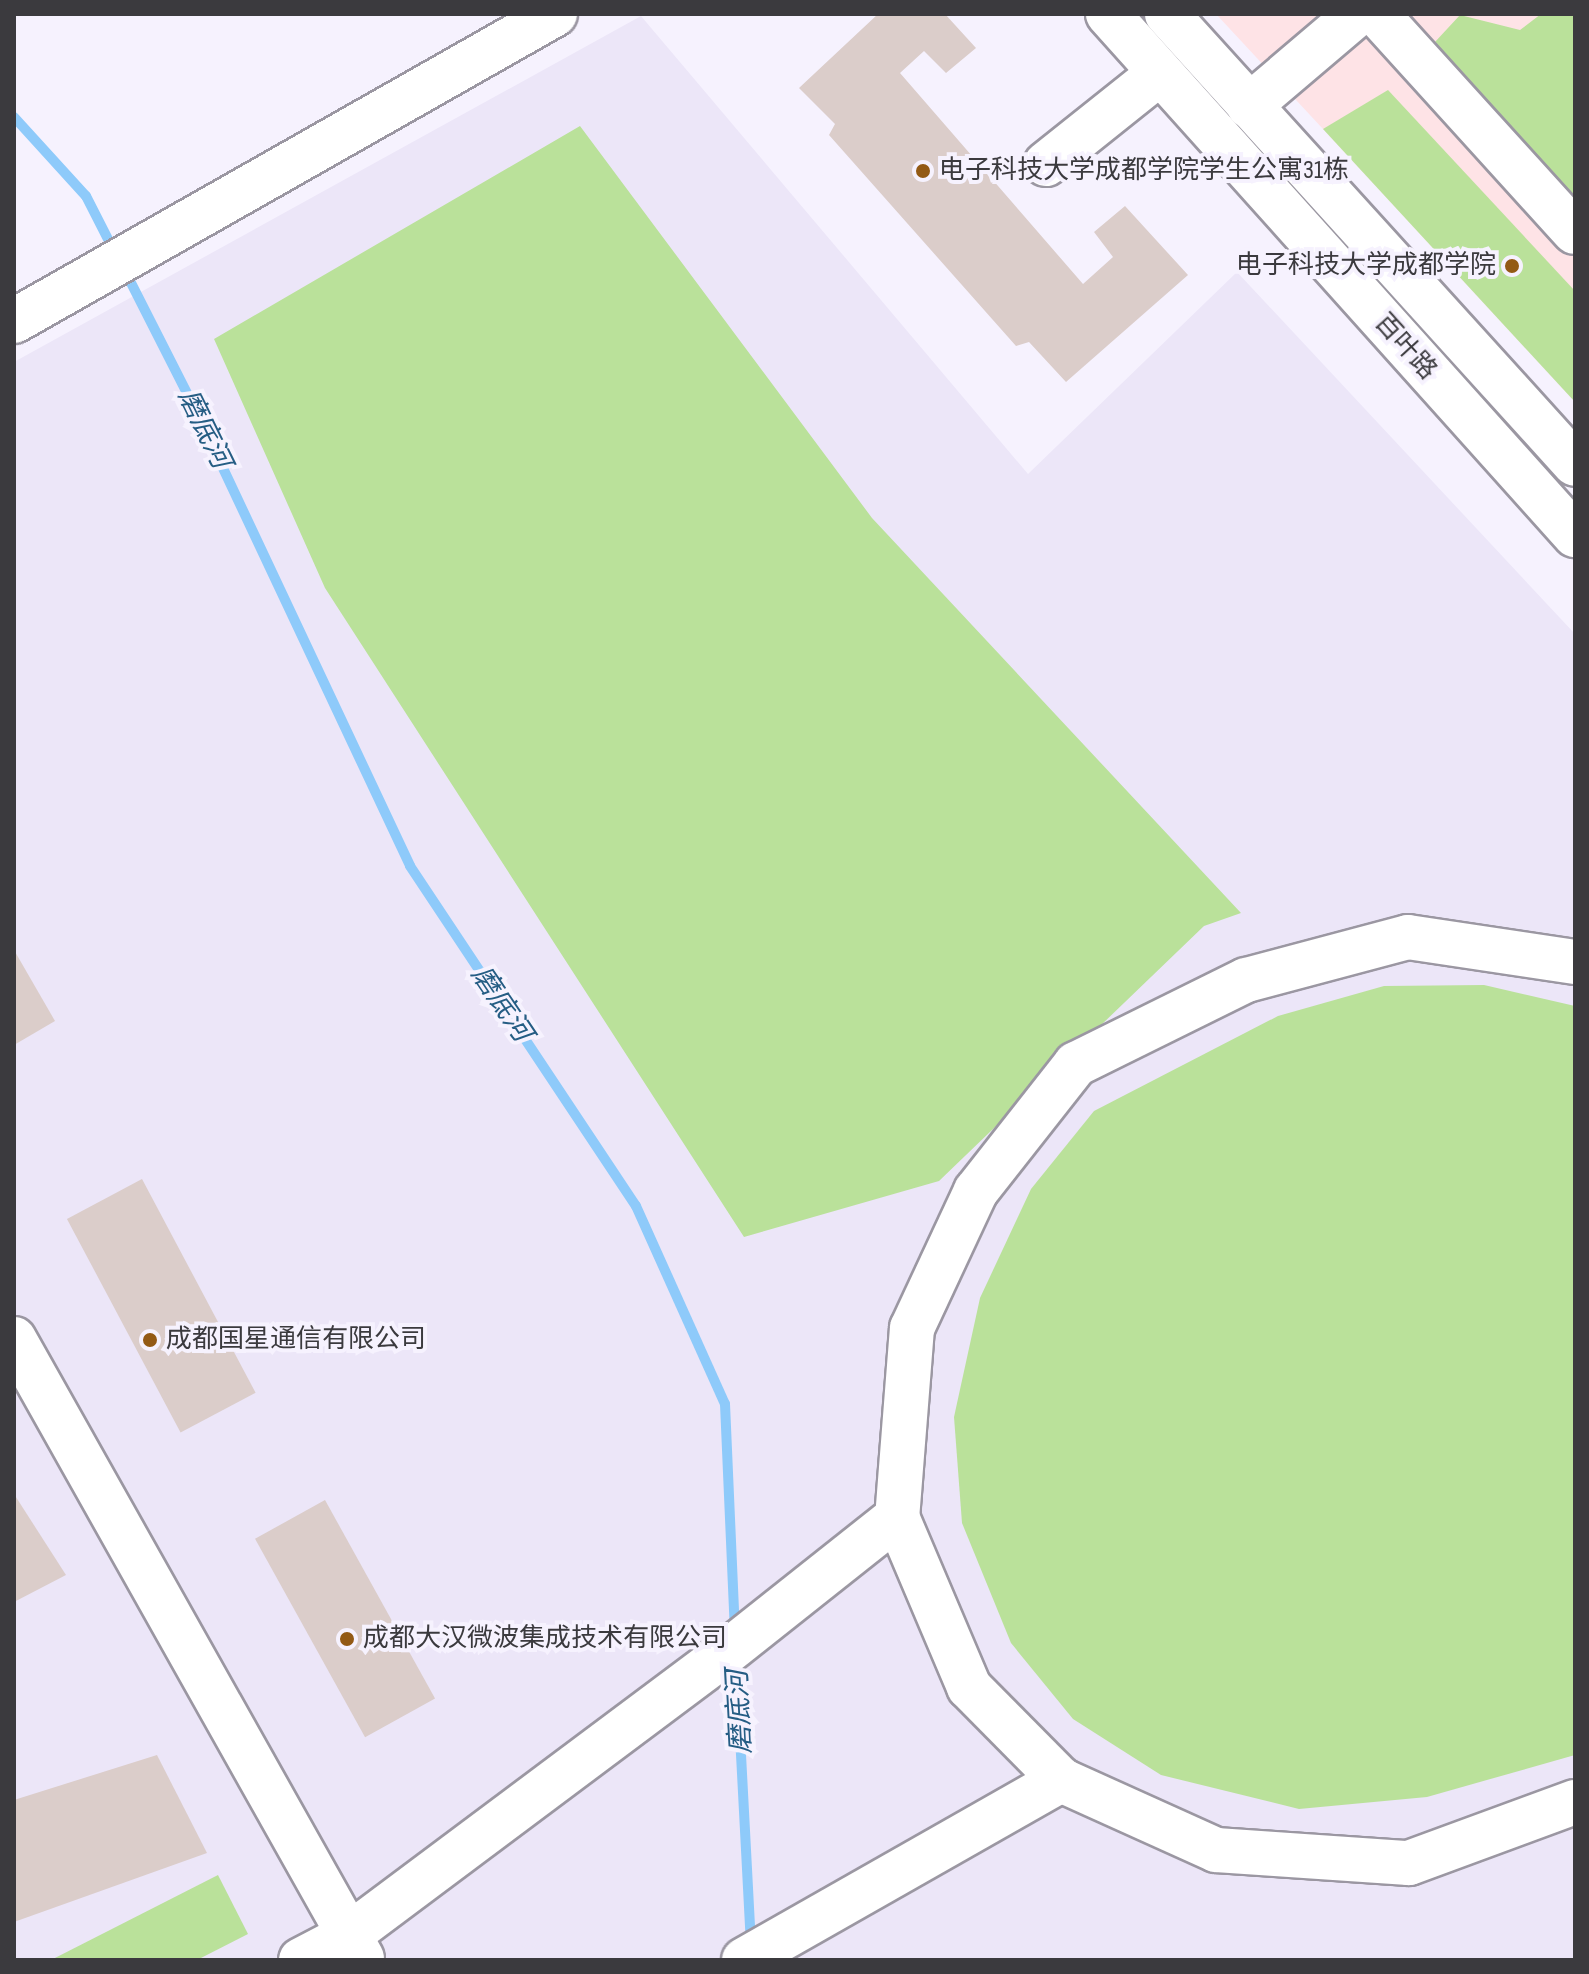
<!DOCTYPE html>
<meta charset="utf-8">
<style>
body{margin:0}
#map{position:relative;width:1589px;height:1974px;overflow:hidden;background:#f6f2fe;font-family:"Sofia Sans Condensed","Noto Sans SC",sans-serif}
div>[style]{position:absolute}
[style*='--x']{left:calc(var(--x)*1px);top:calc(var(--y)*1px);width:calc(var(--w)*1px);rotate:calc(var(--a)*1deg)}
.built>*{inset:0;background:#ece6f8}
.education>*{inset:0;background:#fee3e6}
.green>*{inset:0;background:#bae19a}
.stream>*{height:10px;margin:-5px;padding:0 5px;transform-origin:5px;border-radius:5px;background:#8ecafa}
.building>*{inset:0;background:#dbcdca;transform-origin:0 0}
.roads{filter:drop-shadow(2px 0 #9b97a2) drop-shadow(-2px 0 #9b97a2) drop-shadow(0 2px #9b97a2) drop-shadow(0 -2px #9b97a2)}
.minor>*{height:44px;margin:-22px;padding:0 22px;transform-origin:22px;border-radius:22px;background:#fff}
.dots>*{width:22px;height:22px;translate:-50% -50%;box-sizing:border-box;border:4px solid #f6f2fe;border-radius:50%}
span{translate:-50% -50%;white-space:nowrap;text-align:center;line-height:1.15;-webkit-text-stroke:8px #f6f2fe;paint-order:stroke}
.poi-label{font-size:26px;color:#3b3a3e}
.left{translate:0 -50%;text-align:left}
.right{translate:-100% -50%;text-align:right}
.street-label{font-size:26px;color:#3b3a3e}
.water-label{font-size:28px;color:#255d84;font-style:italic}
.frame{position:absolute;inset:0;border:16px solid #3b3a3e;pointer-events:none}
</style>
<div id="map">
<div class="built">
<div style="clip-path:polygon(641px 16px,1028px 474px,1237px 272px,1575px 634px,1575px 1960px,14px 1960px,14px 362px)"></div>
</div>
<div class="education">
<div style="clip-path:polygon(1216px 14px,1575px 14px,1575px 402px,1323px 129px)"></div>
</div>
<div class="green">
<div style="clip-path:polygon(1541px 14px,1575px 14px,1575px 232px,1422px 56px,1460px 15px,1520px 30px)"></div>
<div style="clip-path:polygon(1388px 90px,1575px 291px,1575px 402px,1323px 129px)"></div>
<div style="clip-path:polygon(580px 126px,872px 518px,1241px 913px,1204px 926px,939px 1181px,744px 1237px,325px 588px,214px 339px)"></div>
<div style="clip-path:polygon(1484px 985px,1575px 1006px,1575px 1755px,1427px 1797px,1299px 1809px,1161px 1775px,1073px 1719px,1011px 1643px,962px 1523px,954px 1417px,980px 1298px,1031px 1189px,1094px 1111px,1278px 1016px,1384px 986px)"></div>
<div style="clip-path:polygon(218px 1875px,248px 1934px,197px 1960px,51px 1960px)"></div>
</div>
<div class="stream">
<div style="--x:14;--y:117;--w:107;--a:47.7"></div>
<div style="--x:86;--y:196;--w:64;--a:63"></div>
<div style="--x:125;--y:271;--w:161;--a:63.1"></div>
<div style="--x:198;--y:415;--w:498;--a:64.8"></div>
<div style="--x:410;--y:866;--w:408;--a:56.4"></div>
<div style="--x:636;--y:1206;--w:217;--a:65.8"></div>
<div style="--x:725;--y:1404;--w:227;--a:87.5"></div>
<div style="--x:736;--y:1659;--w:283;--a:87"></div>
</div>
<div class="building">
<div style="clip-path:polygon(878px 14px,945px 14px,976px 48px,946px 73px,924px 51px,900px 73px,1083px 284px,1113px 257px,1094px 232px,1125px 206px,1188px 275px,1066px 382px,1029px 342px,1016px 346px,829px 135px,835px 124px,799px 88px)"></div>
<div style="clip-path:polygon(14px 950px,55px 1021px,14px 1045px)"></div>
<div style="left:142px;top:1179px;width:242px;height:85px;rotate:62deg"></div>
<div style="clip-path:polygon(14px 1494px,66px 1575px,14px 1602px)"></div>
<div style="left:325px;top:1500px;width:227px;height:80px;rotate:61deg"></div>
<div style="clip-path:polygon(157px 1755px,207px 1853px,14px 1922px,14px 1800px)"></div>
</div>
<div class="roads">
<div class="minor">
<div style="--x:1108;--y:14;--w:700;--a:48.13"></div>
<div style="--x:1167;--y:14;--w:607;--a:47.8"></div>
<div style="--x:1377;--y:14;--w:294;--a:47.8"></div>
<div style="--x:1249;--y:106;--w:142;--a:-40.4"></div>
<div style="--x:1046;--y:164;--w:146;--a:-38.6"></div>
<div style="--x:14;--y:321;--w:622;--a:-29.57"></div>
<div style="--x:1575;--y:962;--w:169;--a:-171.5"></div>
<div style="--x:1408;--y:937;--w:168;--a:165.1"></div>
<div style="--x:1246;--y:980;--w:190;--a:153.7"></div>
<div style="--x:1076;--y:1064;--w:162;--a:128.2"></div>
<div style="--x:976;--y:1191;--w:151;--a:115"></div>
<div style="--x:912;--y:1328;--w:190;--a:94.5"></div>
<div style="--x:897;--y:1517;--w:185;--a:67"></div>
<div style="--x:969;--y:1687;--w:131;--a:45.3"></div>
<div style="--x:1061;--y:1780;--w:170;--a:24.3"></div>
<div style="--x:1216;--y:1850;--w:193;--a:3.9"></div>
<div style="--x:1409;--y:1863;--w:177;--a:-20.2"></div>
<div style="--x:14;--y:1339;--w:710;--a:60.66"></div>
<div style="--x:301;--y:1960;--w:54;--a:-27.5"></div>
<div style="--x:349;--y:1935;--w:454;--a:-36.8"></div>
<div style="--x:713;--y:1663;--w:235;--a:-38.4"></div>
<div style="--x:744;--y:1960;--w:365;--a:-29.6"></div>
</div>
</div>
<div class="dots">
<div style="left:923px;top:171px;background:#935a15"></div>
<div style="left:1512px;top:266px;background:#935a15"></div>
<div style="left:150px;top:1340px;background:#935a15"></div>
<div style="left:347px;top:1639px;background:#935a15"></div>
</div>
<div class="poi-label">
<span class="left" style="left:939px;top:171px">电子科技大学成都学院学生公寓31栋</span>
<span class="right" style="left:1496px;top:266px">电子科技大学成都学院</span>
<span class="left" style="left:166px;top:1340px">成都国星通信有限公司</span>
<span class="left" style="left:363px;top:1639px">成都大汉微波集成技术有限公司</span>
</div>
<div class="street-label">
<span style="left:1405px;top:347px;rotate:48deg">百叶路</span>
</div>
<div class="water-label">
<span style="left:204px;top:429px;rotate:64deg">磨底河</span>
<span style="left:501px;top:1004px;rotate:56deg">磨底河</span>
<span style="left:740px;top:1712px;rotate:-93deg">磨底河</span>
</div>
<div class="frame"></div>
</div>
